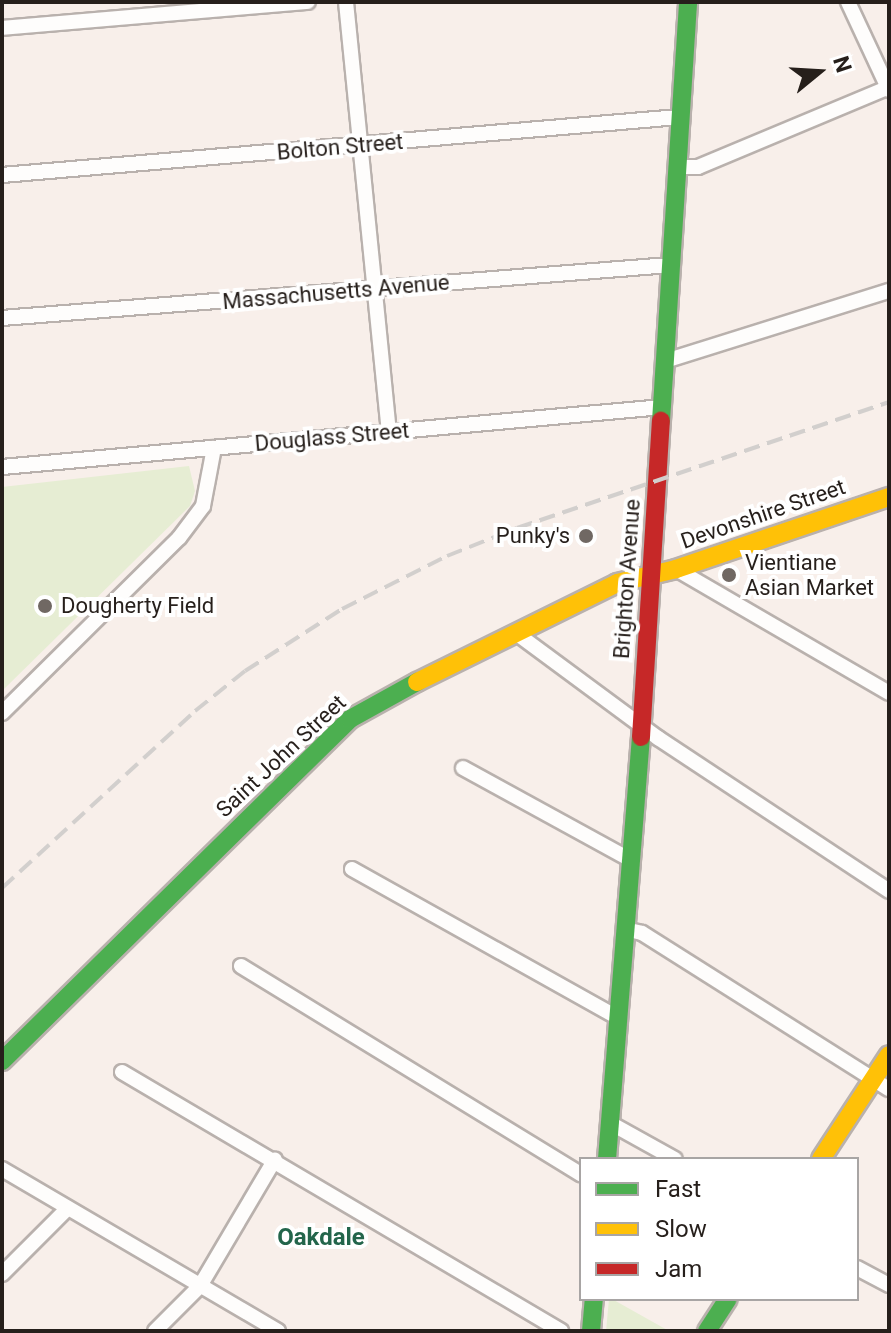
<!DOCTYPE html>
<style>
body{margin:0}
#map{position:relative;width:891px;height:1333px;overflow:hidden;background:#f8efea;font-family:Roboto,sans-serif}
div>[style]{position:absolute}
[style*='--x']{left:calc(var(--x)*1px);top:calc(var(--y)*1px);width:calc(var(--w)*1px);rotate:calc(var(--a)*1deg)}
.green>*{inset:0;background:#e6edd3}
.roads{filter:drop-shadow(2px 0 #b9b1ad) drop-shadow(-2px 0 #b9b1ad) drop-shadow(0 2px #b9b1ad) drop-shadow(0 -2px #b9b1ad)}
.street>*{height:14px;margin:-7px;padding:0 7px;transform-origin:7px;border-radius:7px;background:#fefdfc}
.fast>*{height:18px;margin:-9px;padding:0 9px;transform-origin:9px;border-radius:9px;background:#4caf50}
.slow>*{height:18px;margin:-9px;padding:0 9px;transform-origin:9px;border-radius:9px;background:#ffc107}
.jam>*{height:18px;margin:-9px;padding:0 9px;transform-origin:9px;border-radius:9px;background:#c62828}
.rail>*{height:4px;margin-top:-2px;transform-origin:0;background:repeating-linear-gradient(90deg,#d2cfcd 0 16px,transparent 0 24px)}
.dots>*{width:22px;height:22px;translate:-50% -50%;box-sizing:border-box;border:4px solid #fff;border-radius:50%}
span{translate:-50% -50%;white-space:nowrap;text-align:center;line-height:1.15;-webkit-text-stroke:8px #fff;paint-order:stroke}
.street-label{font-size:22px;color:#261f1b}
.poi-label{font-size:22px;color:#261f1b}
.right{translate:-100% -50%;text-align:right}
.left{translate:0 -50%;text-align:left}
.neighbourhood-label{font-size:24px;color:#23654b;font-weight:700}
.frame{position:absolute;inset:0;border:4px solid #261f1b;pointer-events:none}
.legend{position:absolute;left:579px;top:1157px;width:280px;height:144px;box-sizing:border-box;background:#fff;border:2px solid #a8a5a4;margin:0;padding:10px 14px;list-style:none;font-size:24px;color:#261f1b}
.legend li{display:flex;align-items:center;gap:16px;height:40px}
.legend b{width:40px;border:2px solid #a8a5a4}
.north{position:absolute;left:779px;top:32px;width:80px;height:80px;-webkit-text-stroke:6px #fff;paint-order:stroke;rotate:72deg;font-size:22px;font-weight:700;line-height:32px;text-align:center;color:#261f1b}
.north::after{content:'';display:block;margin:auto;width:28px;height:36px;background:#261f1b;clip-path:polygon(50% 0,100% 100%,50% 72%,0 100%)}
</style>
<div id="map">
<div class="green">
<div style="clip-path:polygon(189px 466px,195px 491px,190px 506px,2px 691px,2px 487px)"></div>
<div style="clip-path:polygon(609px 1299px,612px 1299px,669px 1331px,606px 1331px)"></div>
</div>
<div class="roads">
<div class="street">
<div style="--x:346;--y:2;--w:432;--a:84.3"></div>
<div style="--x:848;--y:2;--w:97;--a:65"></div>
<div style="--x:2;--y:28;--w:307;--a:-4.9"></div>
<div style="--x:676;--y:167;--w:22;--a:0"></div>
<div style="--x:698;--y:167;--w:207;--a:-22.7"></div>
<div style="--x:2;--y:175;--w:679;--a:-4.9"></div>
<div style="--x:2;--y:318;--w:670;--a:-4.54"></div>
<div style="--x:665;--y:361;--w:235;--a:-17.4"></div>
<div style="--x:2;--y:467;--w:663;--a:-5.19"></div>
<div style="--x:676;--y:569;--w:246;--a:30.2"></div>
<div style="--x:516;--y:633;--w:177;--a:36.5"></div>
<div style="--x:658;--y:738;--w:277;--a:33.5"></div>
<div style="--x:2;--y:713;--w:249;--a:-44.7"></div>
<div style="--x:179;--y:538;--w:40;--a:-53"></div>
<div style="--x:203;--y:506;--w:59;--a:-79.3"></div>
<div style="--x:463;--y:768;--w:192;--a:28.7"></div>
<div style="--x:352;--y:869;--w:304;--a:29.2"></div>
<div style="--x:625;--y:929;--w:17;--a:13"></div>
<div style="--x:642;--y:933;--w:292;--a:32.3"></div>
<div style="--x:241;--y:966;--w:399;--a:31.5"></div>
<div style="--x:122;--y:1072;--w:510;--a:30.54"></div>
<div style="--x:610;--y:1123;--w:74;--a:29"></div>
<div style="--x:2;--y:1169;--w:320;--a:30.4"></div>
<div style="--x:857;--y:1268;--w:36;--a:28"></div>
<div style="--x:2;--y:1274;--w:93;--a:-45"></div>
<div style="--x:155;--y:1331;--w:64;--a:-45"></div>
<div style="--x:200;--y:1286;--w:147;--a:-59.4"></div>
</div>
<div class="fast">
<div style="--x:661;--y:421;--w:420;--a:-86.3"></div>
<div style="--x:2;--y:1061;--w:488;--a:-44.5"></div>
<div style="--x:350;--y:719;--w:77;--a:-28.9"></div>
<div style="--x:607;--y:1159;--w:423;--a:-85.4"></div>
<div style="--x:591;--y:1331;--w:32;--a:-85"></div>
<div style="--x:707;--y:1331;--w:38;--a:-57"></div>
</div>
<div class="slow">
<div style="--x:417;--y:682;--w:223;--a:-26.3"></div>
<div style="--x:617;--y:583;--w:61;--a:-13.3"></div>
<div style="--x:676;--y:569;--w:225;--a:-18.7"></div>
<div style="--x:821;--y:1159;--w:124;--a:-56.8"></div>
</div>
<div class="jam">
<div style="--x:641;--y:737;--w:317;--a:-86.4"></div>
</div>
</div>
<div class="rail">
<div style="--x:2;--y:888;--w:262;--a:-42.5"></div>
<div style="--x:195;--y:711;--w:64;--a:-38.7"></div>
<div style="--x:245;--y:671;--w:115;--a:-32.6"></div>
<div style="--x:342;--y:609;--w:118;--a:-26.8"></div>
<div style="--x:447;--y:556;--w:75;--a:-21.8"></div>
<div style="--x:517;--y:528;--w:393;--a:-18.7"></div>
</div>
<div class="dots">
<div style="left:586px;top:536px;background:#706863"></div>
<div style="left:729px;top:575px;background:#706863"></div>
<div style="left:45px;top:606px;background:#706863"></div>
</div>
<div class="street-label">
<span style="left:340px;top:147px;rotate:-5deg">Bolton Street</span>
<span style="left:336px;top:292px;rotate:-5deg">Massachusetts Avenue</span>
<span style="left:332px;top:437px;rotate:-5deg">Douglass Street</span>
<span style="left:763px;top:514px;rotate:-19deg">Devonshire Street</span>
<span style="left:627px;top:579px;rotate:-86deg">Brighton Avenue</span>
<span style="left:281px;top:756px;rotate:-43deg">Saint John Street</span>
</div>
<div class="poi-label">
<span class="right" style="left:570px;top:536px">Punky's</span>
<span class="left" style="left:745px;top:575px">Vientiane<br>Asian Market</span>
<span class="left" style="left:61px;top:606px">Dougherty Field</span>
</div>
<div class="neighbourhood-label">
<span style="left:321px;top:1238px">Oakdale</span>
</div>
<div class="frame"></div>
<ul class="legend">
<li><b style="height:10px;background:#4caf50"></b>Fast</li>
<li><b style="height:10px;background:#ffc107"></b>Slow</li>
<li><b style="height:10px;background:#c62828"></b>Jam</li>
</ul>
<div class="north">N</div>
</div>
